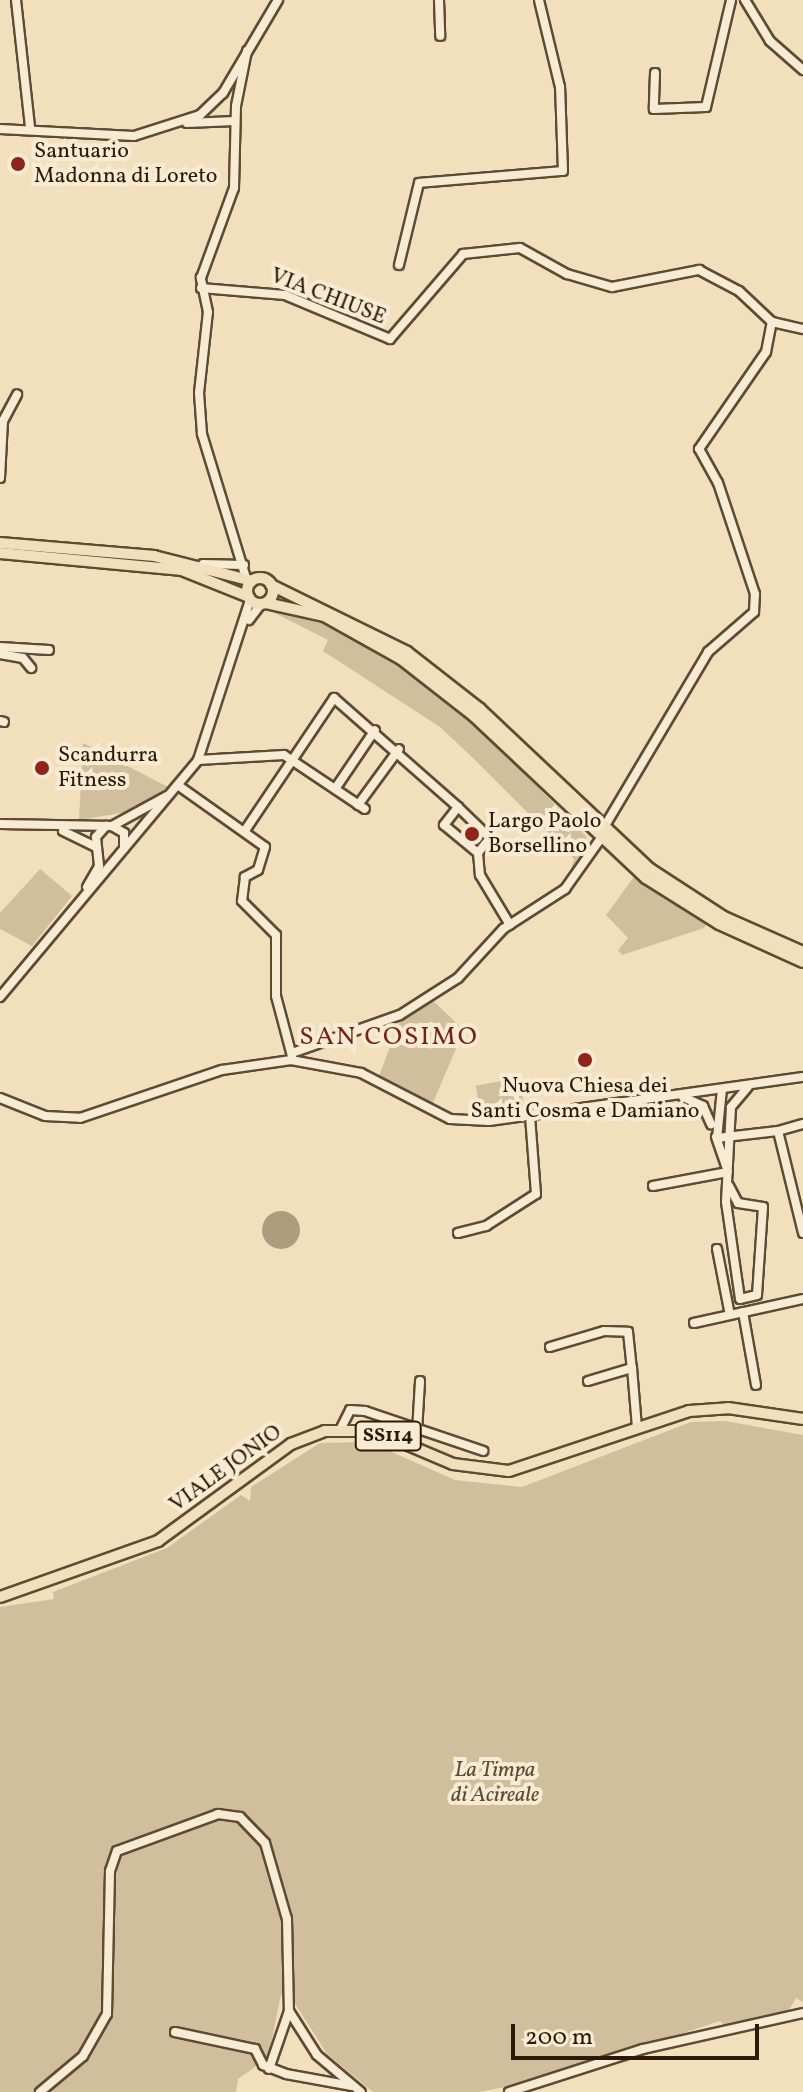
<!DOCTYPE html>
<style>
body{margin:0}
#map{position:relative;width:803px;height:2092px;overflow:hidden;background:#f2e0bc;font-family:Vollkorn,serif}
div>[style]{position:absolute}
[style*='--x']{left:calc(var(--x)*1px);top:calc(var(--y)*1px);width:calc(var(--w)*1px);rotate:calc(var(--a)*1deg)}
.green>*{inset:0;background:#d1be9d;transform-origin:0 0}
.water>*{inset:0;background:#af9c7e}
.round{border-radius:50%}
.roads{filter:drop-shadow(2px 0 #5e4b34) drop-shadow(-2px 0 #5e4b34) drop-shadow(0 2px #5e4b34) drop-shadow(0 -2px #5e4b34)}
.minor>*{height:8px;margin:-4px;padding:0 4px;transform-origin:4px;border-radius:4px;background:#f7ebd3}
.major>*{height:10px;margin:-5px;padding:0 5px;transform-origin:5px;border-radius:5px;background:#f2e0bc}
.major>.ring{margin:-5px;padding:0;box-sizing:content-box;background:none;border:10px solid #f2e0bc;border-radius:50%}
.dots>*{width:22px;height:22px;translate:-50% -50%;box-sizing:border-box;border:4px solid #f7ebd3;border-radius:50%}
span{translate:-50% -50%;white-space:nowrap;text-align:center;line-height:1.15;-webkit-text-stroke:8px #f7ebd3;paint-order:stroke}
.shield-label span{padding:2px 6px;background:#f7ebd3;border:2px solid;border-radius:6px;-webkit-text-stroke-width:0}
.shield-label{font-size:20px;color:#2d1907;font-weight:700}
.poi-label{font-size:22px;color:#2d1907}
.left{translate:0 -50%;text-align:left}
.street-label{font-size:22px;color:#2d1907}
.park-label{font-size:22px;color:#5e4b34;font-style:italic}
.quarter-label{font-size:26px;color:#7a1f14;letter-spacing:2px}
.scale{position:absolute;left:511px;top:2024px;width:248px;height:36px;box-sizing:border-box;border:4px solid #2d1907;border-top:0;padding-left:10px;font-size:24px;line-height:28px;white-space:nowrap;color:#2d1907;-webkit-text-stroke:6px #f7ebd3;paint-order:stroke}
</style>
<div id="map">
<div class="green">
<div style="clip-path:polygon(275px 607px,322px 621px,399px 663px,471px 719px,586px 836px,588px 850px,567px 882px,574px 859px,474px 759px,440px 727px,323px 651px,328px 640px,267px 609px)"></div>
<div style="clip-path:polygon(83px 743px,168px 787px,134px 811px,79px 820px)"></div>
<div style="clip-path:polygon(40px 869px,72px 896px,32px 946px,0 929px,0 913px)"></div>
<div style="clip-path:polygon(634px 877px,706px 924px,704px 928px,622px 955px,618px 950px,628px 938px,606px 915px)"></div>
<div style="clip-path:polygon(429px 997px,464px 1030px,432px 1105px,379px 1076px,401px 1018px)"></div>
<div style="left:519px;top:1078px;width:29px;height:44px;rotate:80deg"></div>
<div style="clip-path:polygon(725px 1421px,803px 1435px,803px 2002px,796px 1998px,789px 2010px,727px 2027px,720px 2021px,545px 2079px,479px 2092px,373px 2092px,327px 2054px,292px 1999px,281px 1995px,268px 2058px,238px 2079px,236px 2092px,0 2092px,0 1607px,54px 1599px,53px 1592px,167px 1548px,241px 1495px,250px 1501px,251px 1487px,320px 1443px,369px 1442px,455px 1480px,522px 1487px,691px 1422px)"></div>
</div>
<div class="water">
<div class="round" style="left:262px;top:1211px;width:38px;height:38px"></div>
</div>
<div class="roads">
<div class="minor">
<div style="--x:16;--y:0;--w:128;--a:83.7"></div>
<div style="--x:439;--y:0;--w:36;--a:88"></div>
<div style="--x:745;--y:0;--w:48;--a:58.6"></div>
<div style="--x:770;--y:41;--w:44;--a:41.3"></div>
<div style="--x:655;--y:73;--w:36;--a:92"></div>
<div style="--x:654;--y:109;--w:52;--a:-2.2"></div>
<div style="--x:706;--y:107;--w:110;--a:-76.8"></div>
<div style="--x:187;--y:123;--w:48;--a:-2.4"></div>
<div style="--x:0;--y:129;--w:134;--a:3"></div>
<div style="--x:134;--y:136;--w:69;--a:-17.7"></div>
<div style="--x:200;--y:115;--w:32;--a:-44"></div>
<div style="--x:223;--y:93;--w:108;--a:-59.4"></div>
<div style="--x:399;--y:265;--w:84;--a:-76.3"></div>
<div style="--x:419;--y:183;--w:144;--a:-4.8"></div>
<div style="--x:563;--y:171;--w:84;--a:-92"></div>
<div style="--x:560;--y:87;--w:89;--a:-103.6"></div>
<div style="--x:201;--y:288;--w:84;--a:4.8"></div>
<div style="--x:285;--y:295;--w:114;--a:22.7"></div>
<div style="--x:390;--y:339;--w:112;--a:-49.3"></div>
<div style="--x:463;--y:254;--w:57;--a:-6"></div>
<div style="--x:520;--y:248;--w:54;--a:29"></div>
<div style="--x:567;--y:274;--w:47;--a:16.1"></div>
<div style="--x:612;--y:287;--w:89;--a:-11.1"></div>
<div style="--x:699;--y:270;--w:45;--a:27.7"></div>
<div style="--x:739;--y:291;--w:45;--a:43.2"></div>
<div style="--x:772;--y:322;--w:32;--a:13"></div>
<div style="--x:0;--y:478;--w:57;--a:-87"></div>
<div style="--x:3;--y:421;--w:30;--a:-62"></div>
<div style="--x:203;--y:564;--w:41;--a:1.4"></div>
<div style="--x:246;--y:578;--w:151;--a:-107"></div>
<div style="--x:202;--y:434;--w:41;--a:-94.2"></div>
<div style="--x:199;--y:393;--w:81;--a:-83.7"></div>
<div style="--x:208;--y:312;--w:35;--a:-102"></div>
<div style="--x:201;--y:278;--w:96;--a:-69.9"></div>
<div style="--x:234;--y:188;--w:82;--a:-88.6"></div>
<div style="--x:236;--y:106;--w:56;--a:-78.7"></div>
<div style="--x:249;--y:620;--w:20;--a:-53"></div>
<div style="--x:0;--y:647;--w:49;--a:3.5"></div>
<div style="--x:0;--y:654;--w:23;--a:10"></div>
<div style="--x:23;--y:658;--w:13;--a:51"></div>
<div style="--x:0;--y:721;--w:4;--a:14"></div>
<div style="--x:198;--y:760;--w:86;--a:-3.3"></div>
<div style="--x:284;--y:755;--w:97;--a:33.7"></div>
<div style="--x:179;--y:786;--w:105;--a:35.3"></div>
<div style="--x:265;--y:847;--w:24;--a:107"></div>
<div style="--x:258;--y:870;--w:15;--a:152"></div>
<div style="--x:245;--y:877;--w:24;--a:97"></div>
<div style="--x:242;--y:901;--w:48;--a:45"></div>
<div style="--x:276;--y:935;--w:61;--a:90"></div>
<div style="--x:276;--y:996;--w:62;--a:75.1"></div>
<div style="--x:335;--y:789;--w:71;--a:-55.9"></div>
<div style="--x:358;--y:805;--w:69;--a:-53.8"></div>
<div style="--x:0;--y:824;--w:112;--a:1"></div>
<div style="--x:112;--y:826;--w:63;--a:-28.6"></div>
<div style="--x:112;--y:826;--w:14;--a:30"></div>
<div style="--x:124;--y:833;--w:15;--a:90"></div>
<div style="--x:246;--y:829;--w:158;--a:-56.1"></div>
<div style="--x:334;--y:698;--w:165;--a:41.3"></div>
<div style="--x:603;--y:829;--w:206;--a:-59.3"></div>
<div style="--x:708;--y:652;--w:61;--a:-41"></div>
<div style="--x:754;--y:612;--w:18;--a:-87"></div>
<div style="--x:755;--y:594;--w:117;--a:-108.4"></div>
<div style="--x:718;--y:483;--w:39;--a:-119"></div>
<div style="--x:699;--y:449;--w:118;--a:-55.4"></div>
<div style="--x:766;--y:352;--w:31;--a:-79"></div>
<div style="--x:63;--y:831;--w:37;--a:26"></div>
<div style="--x:478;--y:853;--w:44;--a:-140.5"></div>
<div style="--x:444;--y:825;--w:23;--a:-52"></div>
<div style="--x:458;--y:807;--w:45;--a:44.1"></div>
<div style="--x:490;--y:838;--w:19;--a:129"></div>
<div style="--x:478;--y:853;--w:22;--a:85"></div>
<div style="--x:480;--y:875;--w:58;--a:59"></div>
<div style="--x:87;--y:887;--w:24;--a:-60"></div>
<div style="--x:99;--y:866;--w:29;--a:-96"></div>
<div style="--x:96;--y:837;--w:15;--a:-48"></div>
<div style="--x:0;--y:997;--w:309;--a:-50.1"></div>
<div style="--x:198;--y:760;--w:168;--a:-72"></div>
<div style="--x:292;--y:1053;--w:114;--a:-19.4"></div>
<div style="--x:400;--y:1015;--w:69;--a:-32.5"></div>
<div style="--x:458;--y:978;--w:67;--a:-47.4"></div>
<div style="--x:503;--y:929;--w:74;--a:-32.8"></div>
<div style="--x:565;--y:889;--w:59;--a:-54.7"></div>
<div style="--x:722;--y:1089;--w:49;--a:95.8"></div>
<div style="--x:717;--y:1138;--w:61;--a:-6.5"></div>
<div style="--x:778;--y:1131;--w:105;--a:76.2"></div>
<div style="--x:683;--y:1097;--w:22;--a:24"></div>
<div style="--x:703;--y:1106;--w:20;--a:66"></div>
<div style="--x:0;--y:1098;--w:48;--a:21.8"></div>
<div style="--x:45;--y:1116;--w:35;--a:3"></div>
<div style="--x:80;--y:1118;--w:150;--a:-18.7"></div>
<div style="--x:222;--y:1070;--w:70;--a:-8.2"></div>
<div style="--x:291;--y:1060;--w:71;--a:10.5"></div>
<div style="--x:361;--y:1073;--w:100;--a:27.3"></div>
<div style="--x:450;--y:1119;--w:39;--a:3"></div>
<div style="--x:489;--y:1121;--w:317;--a:-8"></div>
<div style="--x:778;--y:1131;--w:26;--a:-16"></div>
<div style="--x:716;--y:1137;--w:31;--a:71"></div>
<div style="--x:653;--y:1186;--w:76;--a:-10.6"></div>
<div style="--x:729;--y:1186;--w:19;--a:62"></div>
<div style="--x:738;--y:1203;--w:25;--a:9"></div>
<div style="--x:763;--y:1207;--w:88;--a:93.9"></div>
<div style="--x:757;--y:1295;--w:17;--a:167"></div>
<div style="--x:740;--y:1299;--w:98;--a:-98.2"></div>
<div style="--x:726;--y:1202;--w:95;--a:-87"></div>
<div style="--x:731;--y:1107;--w:26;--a:-50"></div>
<div style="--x:458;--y:1233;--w:29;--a:-14"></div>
<div style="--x:486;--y:1226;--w:59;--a:-32.6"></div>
<div style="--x:536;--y:1194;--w:78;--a:-94.4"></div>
<div style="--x:717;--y:1249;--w:67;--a:78.9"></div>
<div style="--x:743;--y:1312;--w:74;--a:79.9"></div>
<div style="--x:694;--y:1323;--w:112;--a:-12.4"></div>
<div style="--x:550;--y:1347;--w:56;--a:-16.5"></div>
<div style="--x:604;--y:1331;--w:24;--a:2"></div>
<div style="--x:628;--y:1332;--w:36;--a:84"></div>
<div style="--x:588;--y:1381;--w:46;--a:-16.5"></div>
<div style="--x:632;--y:1368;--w:60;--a:85.2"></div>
<div style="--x:341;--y:1428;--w:20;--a:-63"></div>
<div style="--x:350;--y:1410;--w:15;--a:4"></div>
<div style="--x:365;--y:1411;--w:125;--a:18.7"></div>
<div style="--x:417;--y:1432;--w:51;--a:-86.6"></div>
<div style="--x:175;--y:2032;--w:82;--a:12"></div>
<div style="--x:255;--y:2049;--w:18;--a:63"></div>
<div style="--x:263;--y:2065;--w:25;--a:21"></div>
<div style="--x:286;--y:2074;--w:67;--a:10.3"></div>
<div style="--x:269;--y:2069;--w:61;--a:-71"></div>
<div style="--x:40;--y:2092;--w:56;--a:-39.9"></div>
<div style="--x:83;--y:2056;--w:48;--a:-60.3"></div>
<div style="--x:107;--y:2014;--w:143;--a:-88.8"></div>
<div style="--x:110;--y:1871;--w:21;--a:-71"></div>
<div style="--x:117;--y:1851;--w:108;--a:-20.1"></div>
<div style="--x:218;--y:1814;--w:22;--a:8"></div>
<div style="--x:240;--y:1817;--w:36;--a:46"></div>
<div style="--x:265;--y:1843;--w:79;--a:73.9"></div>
<div style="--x:287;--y:1919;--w:92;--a:88.8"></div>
<div style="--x:289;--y:2011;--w:52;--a:57.5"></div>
<div style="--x:317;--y:2055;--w:57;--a:40.1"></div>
<div style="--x:509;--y:2092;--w:141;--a:-17.8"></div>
<div style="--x:643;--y:2049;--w:164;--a:-12.7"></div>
</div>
<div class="major">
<div style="--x:0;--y:543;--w:155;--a:4.8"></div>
<div style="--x:154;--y:556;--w:101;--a:14.3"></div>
<div style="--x:0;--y:553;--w:183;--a:5.3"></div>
<div style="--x:182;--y:570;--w:72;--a:21.9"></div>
<div class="ring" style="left:247px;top:578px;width:16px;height:16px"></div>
<div style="--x:271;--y:585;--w:152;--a:26.2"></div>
<div style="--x:407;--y:652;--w:93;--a:38"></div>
<div style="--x:480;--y:709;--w:233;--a:43.3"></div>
<div style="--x:650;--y:869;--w:88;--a:33"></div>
<div style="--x:724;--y:917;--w:86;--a:23.9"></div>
<div style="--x:266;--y:603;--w:59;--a:12.6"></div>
<div style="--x:324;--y:616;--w:88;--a:29.2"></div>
<div style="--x:401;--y:659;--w:93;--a:38"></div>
<div style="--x:474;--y:716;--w:236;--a:43.3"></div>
<div style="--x:646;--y:878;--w:86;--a:32.2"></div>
<div style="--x:719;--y:924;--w:92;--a:24.3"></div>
<div style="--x:0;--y:1597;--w:168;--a:-19.5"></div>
<div style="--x:158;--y:1541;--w:165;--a:-36.1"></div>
<div style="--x:291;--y:1444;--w:36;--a:-21"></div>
<div style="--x:325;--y:1431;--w:50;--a:0"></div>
<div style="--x:375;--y:1431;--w:85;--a:22.9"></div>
<div style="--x:453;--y:1464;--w:56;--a:7.1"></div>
<div style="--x:509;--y:1471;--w:190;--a:-18.4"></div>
<div style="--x:689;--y:1411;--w:39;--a:-4"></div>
<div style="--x:728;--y:1408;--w:76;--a:8.3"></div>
</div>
</div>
<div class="dots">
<div style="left:18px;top:164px;background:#8f2418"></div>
<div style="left:42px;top:768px;background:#8f2418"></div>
<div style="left:472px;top:834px;background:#8f2418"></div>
<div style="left:585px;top:1060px;background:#8f2418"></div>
</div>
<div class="shield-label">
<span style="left:388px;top:1436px">SS114</span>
</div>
<div class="poi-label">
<span class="left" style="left:34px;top:164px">Santuario<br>Madonna di Loreto</span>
<span class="left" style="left:58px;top:768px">Scandurra<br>Fitness</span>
<span class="left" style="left:488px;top:834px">Largo Paolo<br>Borsellino</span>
<span style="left:585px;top:1099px">Nuova Chiesa dei<br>Santi Cosma e Damiano</span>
</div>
<div class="street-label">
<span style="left:328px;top:297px;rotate:21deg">VIA CHIUSE</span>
<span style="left:226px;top:1469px;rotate:-36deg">VIALE JONIO</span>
</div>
<div class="park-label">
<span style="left:495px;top:1783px">La Timpa<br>di Acireale</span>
</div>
<div class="quarter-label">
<span style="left:389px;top:1038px">SAN COSIMO</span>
</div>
<div class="scale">200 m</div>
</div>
